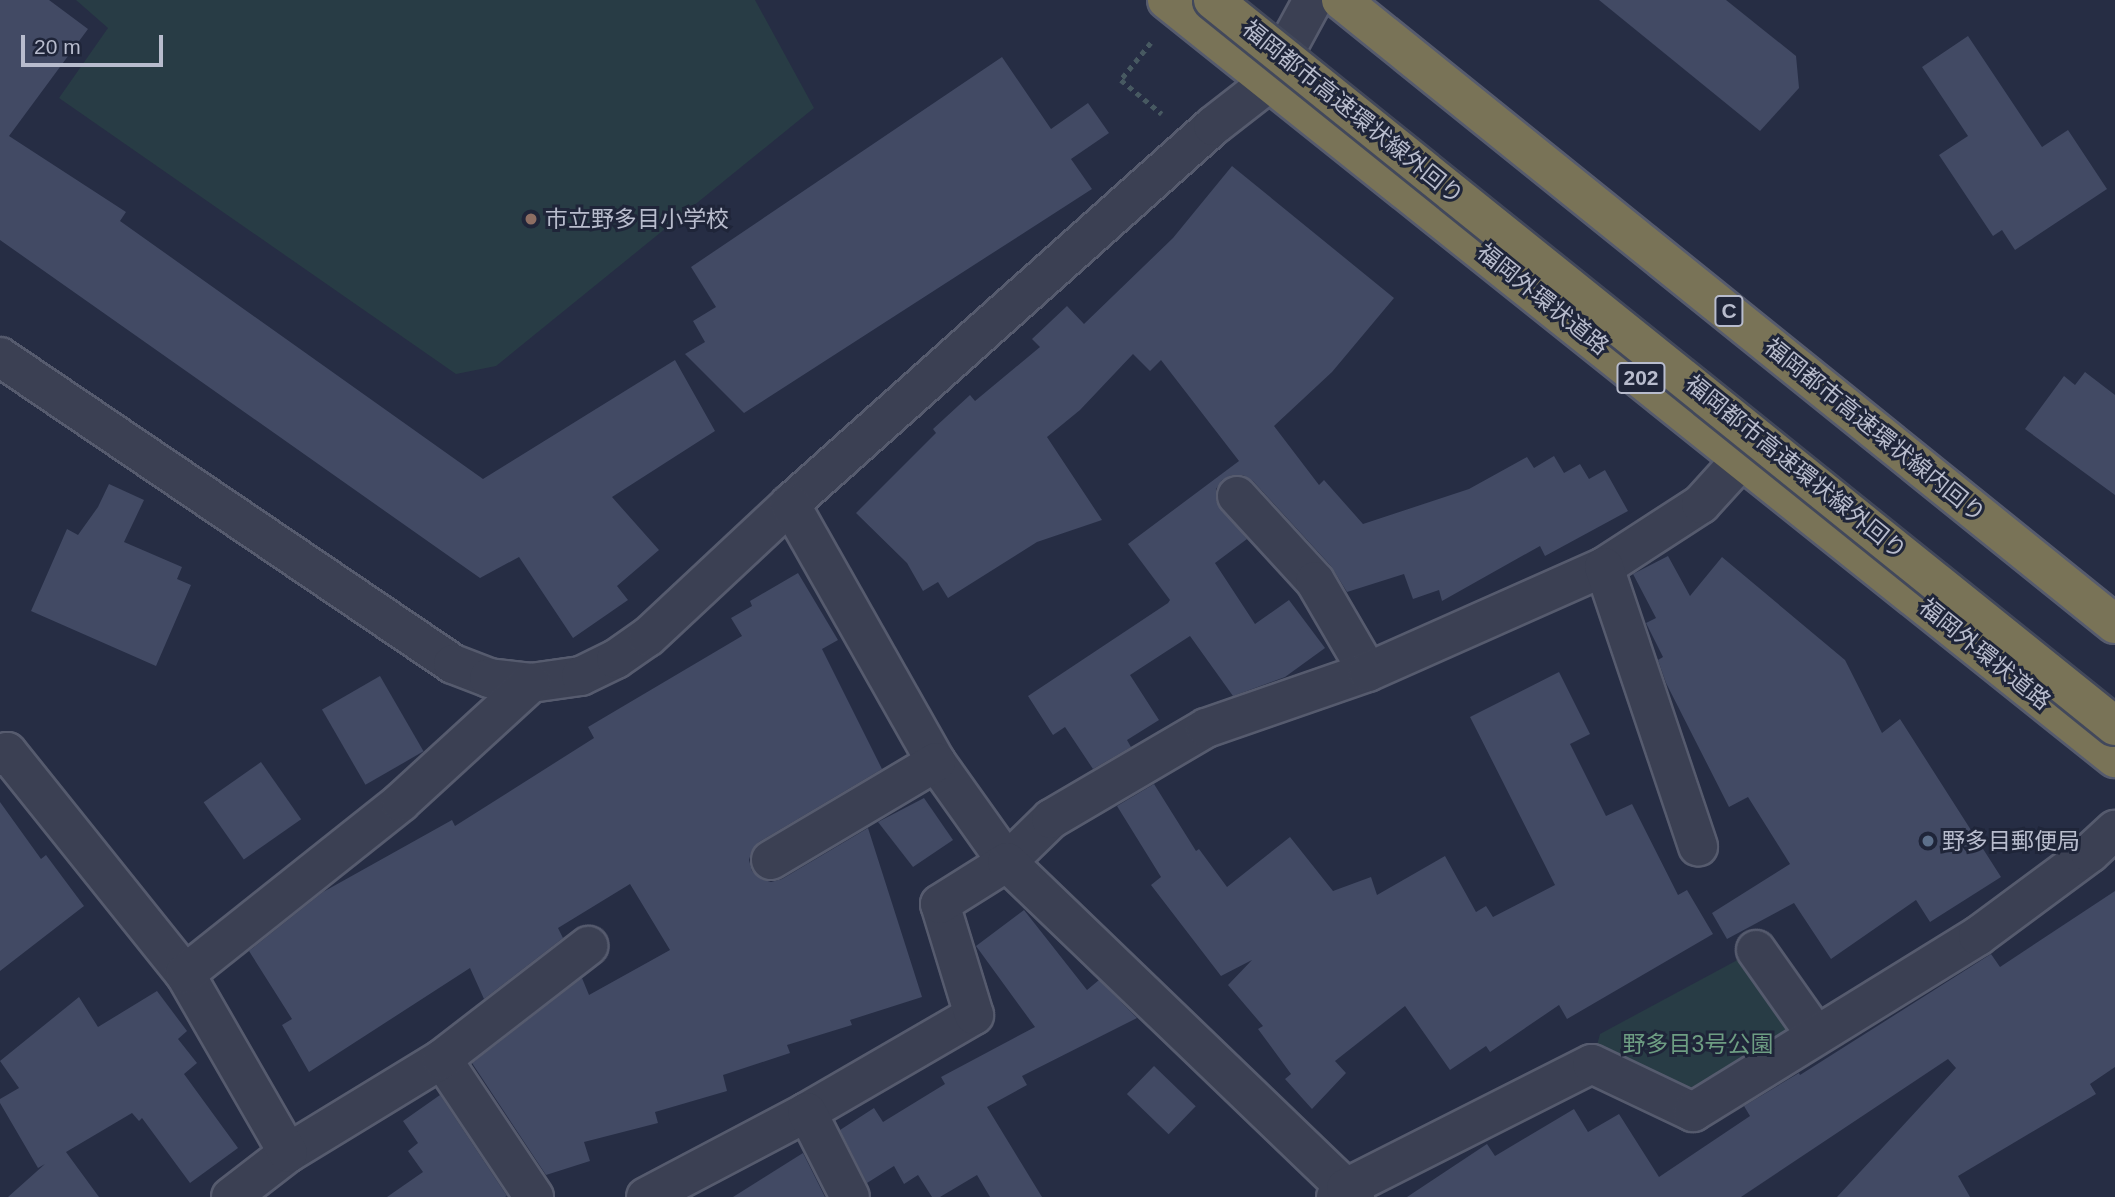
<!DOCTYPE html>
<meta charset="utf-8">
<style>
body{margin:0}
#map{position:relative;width:2115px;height:1197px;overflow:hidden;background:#262d44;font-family:Arial,"Noto Sans JP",sans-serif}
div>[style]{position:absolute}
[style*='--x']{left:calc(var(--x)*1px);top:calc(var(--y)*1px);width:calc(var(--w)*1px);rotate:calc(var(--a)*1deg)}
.green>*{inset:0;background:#283c45}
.building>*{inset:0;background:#424a64;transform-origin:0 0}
.path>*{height:4.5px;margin-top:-2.25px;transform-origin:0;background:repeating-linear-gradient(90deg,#475961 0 5px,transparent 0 10px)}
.roads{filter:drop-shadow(2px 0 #565b6e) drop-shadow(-2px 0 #565b6e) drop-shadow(0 2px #565b6e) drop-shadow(0 -2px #565b6e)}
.minor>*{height:38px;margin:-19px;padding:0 19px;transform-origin:19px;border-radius:19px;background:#3b4053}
.highway>*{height:38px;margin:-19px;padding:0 19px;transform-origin:19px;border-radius:19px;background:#797357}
.bridges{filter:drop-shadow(2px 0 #42485b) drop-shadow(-2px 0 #42485b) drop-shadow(0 2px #42485b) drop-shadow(0 -2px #42485b)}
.highway-bridge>*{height:38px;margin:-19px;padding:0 19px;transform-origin:19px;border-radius:19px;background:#797357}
.dots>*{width:19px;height:19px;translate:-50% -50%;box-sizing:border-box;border:4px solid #1f2539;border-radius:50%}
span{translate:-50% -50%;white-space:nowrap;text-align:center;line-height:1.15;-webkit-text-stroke:6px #1f2539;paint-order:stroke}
.shield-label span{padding:2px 5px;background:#1f2539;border:2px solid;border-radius:5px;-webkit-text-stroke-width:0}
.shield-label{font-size:21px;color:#b8bccd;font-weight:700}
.street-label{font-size:23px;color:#b8bccd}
.poi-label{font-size:23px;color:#b8bccd}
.left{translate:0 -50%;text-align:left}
.park-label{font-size:23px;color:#6e9e83}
.scale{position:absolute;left:21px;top:35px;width:142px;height:32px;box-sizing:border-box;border:4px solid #b8bccd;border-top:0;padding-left:9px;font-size:21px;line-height:24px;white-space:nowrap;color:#b8bccd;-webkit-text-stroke:5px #1f2539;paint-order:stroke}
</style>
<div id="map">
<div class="green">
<div style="clip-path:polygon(76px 0,755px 0,814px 108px,496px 366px,456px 374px,59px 98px,108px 28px)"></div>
<div style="clip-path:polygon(1756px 950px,1816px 1035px,1693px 1112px,1592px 1064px,1600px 1034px)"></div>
</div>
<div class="building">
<div style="clip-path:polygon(0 0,49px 0,88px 29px,9px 136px,126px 212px,120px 221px,483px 479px,675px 360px,715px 431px,612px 497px,659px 550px,617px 586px,628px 600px,573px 638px,519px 557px,480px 578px,0 240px)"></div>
<div style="clip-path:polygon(1599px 0,1726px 0,1796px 56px,1799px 88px,1760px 131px)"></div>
<div style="clip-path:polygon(1968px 36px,2042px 147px,2068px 130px,2107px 189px,2015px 250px,2002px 230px,1993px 236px,1939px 155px,1968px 136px,1922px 67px)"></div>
<div style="clip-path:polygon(1002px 57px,1051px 129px,1088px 103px,1109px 133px,1071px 159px,1092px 189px,744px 413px,685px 354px,705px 342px,693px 321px,716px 307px,691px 267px)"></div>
<div style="clip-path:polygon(1232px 166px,1394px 298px,1332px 372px,1274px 426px,1319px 485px,1324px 480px,1363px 524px,1469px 489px,1527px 457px,1534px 468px,1554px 456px,1564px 473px,1580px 464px,1589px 479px,1605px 470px,1628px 511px,1545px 556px,1540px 546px,1442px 601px,1439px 590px,1413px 599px,1404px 574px,1347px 592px,1331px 566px,1253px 481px,1243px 475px,1232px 475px,1222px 480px,1216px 489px,1216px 501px,1247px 539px,1215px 563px,1255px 624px,1289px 600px,1325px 648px,1285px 677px,1233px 696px,1190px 636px,1130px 675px,1159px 720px,1127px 740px,1131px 747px,1093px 769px,1065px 727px,1053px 735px,1028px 696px,1168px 603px,1170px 600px,1128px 544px,1239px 461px,1161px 360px,1150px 371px,1133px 354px,1080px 410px,1047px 437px,1102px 520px,1037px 542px,948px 598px,938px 582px,923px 591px,907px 563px,856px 513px,936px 433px,933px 429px,970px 395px,975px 401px,1040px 347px,1032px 339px,1067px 306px,1084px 324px,1173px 238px)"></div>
<div style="clip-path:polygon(2085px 372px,2115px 395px,2115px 495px,2025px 429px,2064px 376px,2075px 385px)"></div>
<div style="clip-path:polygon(109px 484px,144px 500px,124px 542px,182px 567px,177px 579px,191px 585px,156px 666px,31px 611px,67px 529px,78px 535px,98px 507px)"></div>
<div style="clip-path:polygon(1668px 556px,1690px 596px,1722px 557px,1845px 660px,1882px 733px,1900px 719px,2001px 877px,1930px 922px,1916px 900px,1831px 959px,1794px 903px,1727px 939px,1712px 913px,1790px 864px,1748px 797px,1729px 807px,1666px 683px,1658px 660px,1663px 657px,1646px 623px,1656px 618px,1633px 574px)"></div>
<div style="clip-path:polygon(798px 573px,838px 640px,822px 649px,882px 769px,759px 842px,752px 850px,749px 860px,752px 871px,761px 879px,771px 882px,782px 879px,868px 828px,922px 997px,850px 1020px,852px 1025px,787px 1045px,790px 1053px,723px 1075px,727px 1091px,655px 1112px,658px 1123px,584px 1142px,590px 1161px,546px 1175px,472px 1063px,582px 978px,589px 995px,670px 950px,630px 884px,558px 928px,563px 938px,484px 999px,470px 968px,309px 1072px,282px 1025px,292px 1019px,249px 951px,323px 892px,452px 820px,455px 826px,594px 738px,588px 727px,742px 636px,731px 618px,752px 606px,750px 601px)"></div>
<div style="clip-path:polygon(1559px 672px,1590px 734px,1570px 744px,1606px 816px,1632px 804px,1678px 895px,1687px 890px,1713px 934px,1567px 1019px,1559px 1005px,1490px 1052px,1486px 1046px,1450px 1070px,1405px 1006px,1335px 1061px,1346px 1073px,1312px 1109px,1285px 1079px,1291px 1074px,1258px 1029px,1263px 1026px,1228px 985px,1252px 960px,1221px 976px,1151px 885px,1161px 877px,1117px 806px,1154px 784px,1196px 851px,1199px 849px,1227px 887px,1290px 837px,1333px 891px,1371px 877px,1377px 895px,1445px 856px,1476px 912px,1486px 906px,1493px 917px,1555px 885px,1470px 717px)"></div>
<div style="left:380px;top:676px;width:87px;height:67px;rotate:60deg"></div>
<div style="left:261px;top:762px;width:70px;height:70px;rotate:55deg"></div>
<div style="clip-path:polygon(924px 798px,953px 840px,913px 867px,878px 822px)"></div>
<div style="clip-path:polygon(0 802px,41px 859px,46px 855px,84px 906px,0 971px)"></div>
<div style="clip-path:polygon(2115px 891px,2115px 1067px,2090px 1084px,2096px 1094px,1958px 1176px,1970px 1197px,1837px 1197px,1956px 1068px,1948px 1059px,1741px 1197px,1407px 1197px,1487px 1144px,1495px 1156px,1574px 1109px,1588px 1132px,1619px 1114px,1659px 1177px,1750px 1116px,1744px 1106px,1799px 1073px,1800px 1075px,1991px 954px,2000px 967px)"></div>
<div style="clip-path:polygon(1024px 910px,1087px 990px,1099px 980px,1137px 1018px,1022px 1076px,1027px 1085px,987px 1107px,1042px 1197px,990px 1197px,977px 1175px,940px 1197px,932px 1197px,918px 1175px,904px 1184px,894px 1166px,867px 1183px,840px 1130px,874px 1108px,883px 1122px,945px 1084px,941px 1077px,1035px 1027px,976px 946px)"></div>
<div style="clip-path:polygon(157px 991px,187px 1031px,178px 1039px,197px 1063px,184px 1074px,238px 1148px,190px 1183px,142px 1118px,139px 1121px,132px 1113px,66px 1152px,99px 1197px,8px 1197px,45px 1164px,38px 1168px,0 1103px,0 1099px,19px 1088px,0 1061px,79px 997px,98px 1027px)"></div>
<div style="left:1154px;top:1066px;width:58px;height:39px;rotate:44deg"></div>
<div style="clip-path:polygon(440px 1095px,507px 1196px,505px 1197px,387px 1197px,423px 1172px,408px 1151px,418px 1143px,403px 1121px)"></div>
<div style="clip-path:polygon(803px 1153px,825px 1197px,733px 1197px)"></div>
</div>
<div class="path">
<div style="--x:1151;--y:43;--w:48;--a:129"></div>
<div style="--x:1121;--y:80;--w:53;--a:39.7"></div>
</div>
<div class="roads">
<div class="minor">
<div style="--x:0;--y:357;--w:547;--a:34.13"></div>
<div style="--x:453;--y:664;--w:39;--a:21"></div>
<div style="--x:489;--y:678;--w:42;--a:6.8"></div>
<div style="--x:531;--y:683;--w:50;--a:-8"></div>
<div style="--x:581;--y:676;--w:39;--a:-26"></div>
<div style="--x:616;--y:659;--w:39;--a:-35"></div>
<div style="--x:648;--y:637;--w:195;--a:-43.1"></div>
<div style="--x:790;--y:504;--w:567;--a:-41.78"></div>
<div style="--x:1213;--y:126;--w:70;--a:-38"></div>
<div style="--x:1268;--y:83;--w:94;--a:-61.5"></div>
<div style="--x:1237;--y:496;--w:115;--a:47.5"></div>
<div style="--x:1315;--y:581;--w:105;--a:59.8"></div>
<div style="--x:790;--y:504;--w:296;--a:60.5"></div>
<div style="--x:936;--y:762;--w:123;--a:54.6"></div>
<div style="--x:1007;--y:862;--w:62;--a:-44.3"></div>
<div style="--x:1051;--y:819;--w:180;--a:-30.4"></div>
<div style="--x:1206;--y:728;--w:171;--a:-19.1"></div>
<div style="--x:1368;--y:672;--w:258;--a:-24"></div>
<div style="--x:1604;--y:567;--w:116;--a:-33"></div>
<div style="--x:1701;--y:504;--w:61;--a:-47.7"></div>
<div style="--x:1604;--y:567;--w:295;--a:71.4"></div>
<div style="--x:0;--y:756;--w:8;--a:-30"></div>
<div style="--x:7;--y:752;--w:285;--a:51.3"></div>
<div style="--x:771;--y:860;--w:192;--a:-30.7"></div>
<div style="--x:1756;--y:950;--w:104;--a:54.8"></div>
<div style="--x:442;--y:1059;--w:166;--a:56.3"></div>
<div style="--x:807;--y:1112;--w:193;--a:-30.1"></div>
<div style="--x:974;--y:1015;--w:116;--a:-107"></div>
<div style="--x:940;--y:904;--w:79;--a:-32.1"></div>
<div style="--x:1007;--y:862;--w:483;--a:43.9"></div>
<div style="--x:288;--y:1153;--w:180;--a:-31.4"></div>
<div style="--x:442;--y:1059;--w:185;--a:-37.7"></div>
<div style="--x:231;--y:1197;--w:72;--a:-37.7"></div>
<div style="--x:288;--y:1153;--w:207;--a:-119.9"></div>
<div style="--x:185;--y:974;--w:276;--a:-38.5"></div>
<div style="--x:401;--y:802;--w:176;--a:-42.5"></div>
<div style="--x:646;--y:1197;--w:182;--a:-27.8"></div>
<div style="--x:807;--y:1112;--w:95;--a:63.2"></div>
<div style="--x:1336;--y:1197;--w:13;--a:-42"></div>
<div style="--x:1346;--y:1188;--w:275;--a:-26.8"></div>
<div style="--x:1592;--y:1064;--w:112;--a:25.4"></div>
<div style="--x:1693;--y:1112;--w:335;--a:-31.7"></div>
<div style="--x:1978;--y:936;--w:139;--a:-36.5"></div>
<div style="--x:2090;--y:853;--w:34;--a:-43"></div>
</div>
<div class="highway">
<div style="--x:1167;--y:0;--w:1214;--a:38.65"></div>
<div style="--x:1341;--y:0;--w:994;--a:38.88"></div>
</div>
</div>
<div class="bridges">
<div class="highway-bridge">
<div style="--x:1213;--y:0;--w:1158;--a:38.83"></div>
</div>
</div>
<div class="dots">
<div style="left:531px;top:219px;background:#8d6e63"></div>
<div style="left:1928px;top:841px;background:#5c6f8a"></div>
</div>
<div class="shield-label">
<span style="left:1729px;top:311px">C</span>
<span style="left:1641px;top:378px">202</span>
</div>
<div class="street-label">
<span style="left:1353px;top:112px;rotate:39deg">福岡都市高速環状線外回り</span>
<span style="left:1543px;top:299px;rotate:39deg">福岡外環状道路</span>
<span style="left:1875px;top:430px;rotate:39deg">福岡都市高速環状線内回り</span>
<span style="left:1796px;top:467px;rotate:39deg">福岡都市高速環状線外回り</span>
<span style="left:1985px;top:654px;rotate:39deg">福岡外環状道路</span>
</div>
<div class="poi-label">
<span class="left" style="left:545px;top:219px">市立野多目小学校</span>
<span class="left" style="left:1942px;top:841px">野多目郵便局</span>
</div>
<div class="park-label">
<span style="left:1698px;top:1044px">野多目3号公園</span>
</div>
<div class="scale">20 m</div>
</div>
